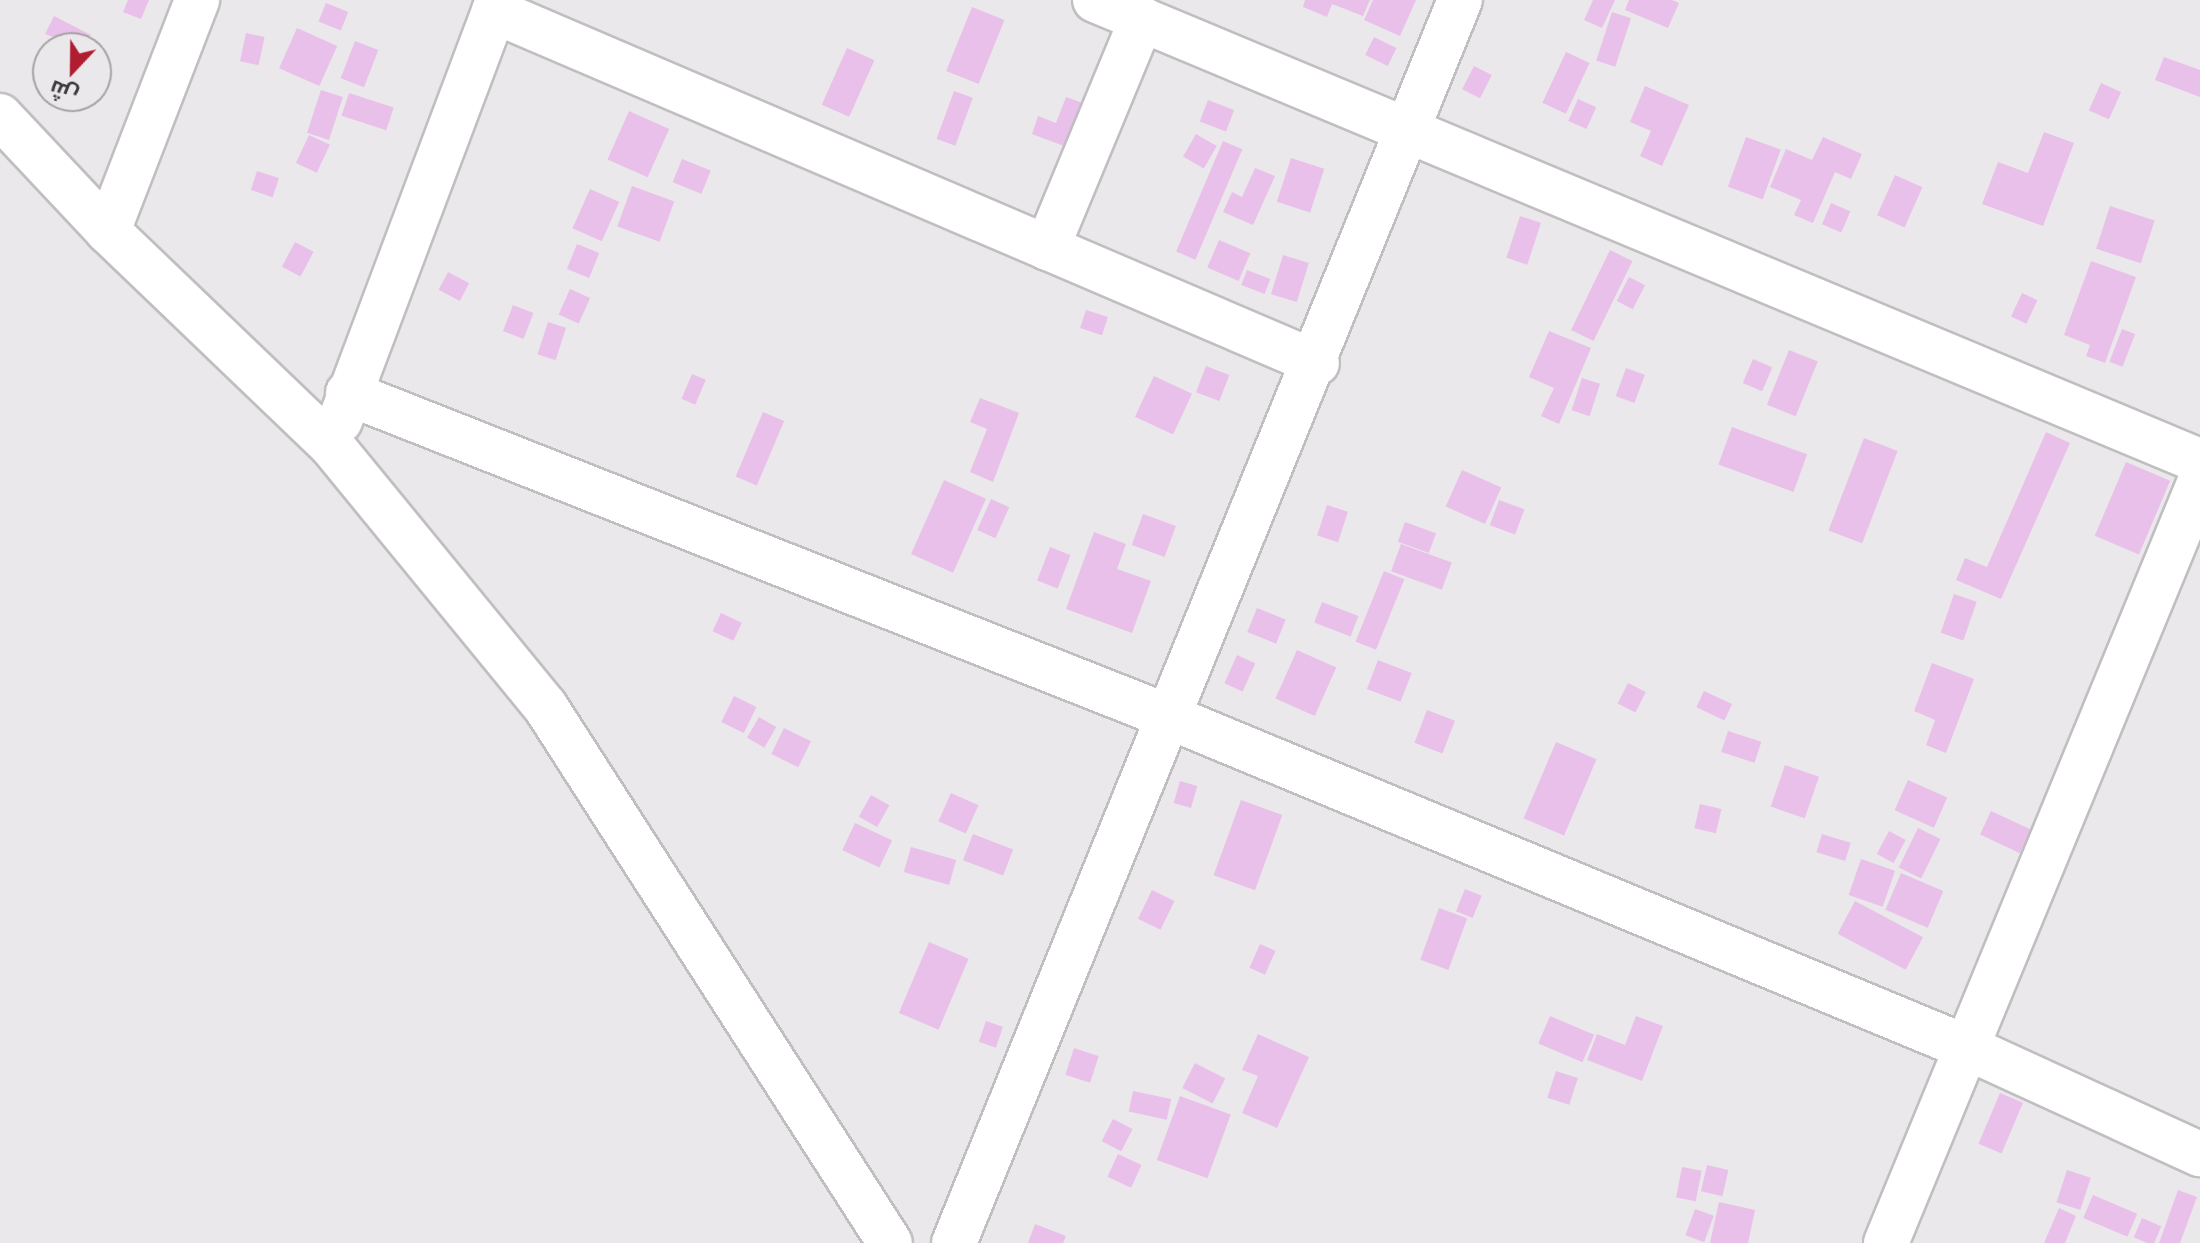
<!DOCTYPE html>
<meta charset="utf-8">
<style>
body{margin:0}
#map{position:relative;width:2200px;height:1243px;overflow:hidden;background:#ebe8eb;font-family:"Public Sans",Cairo,sans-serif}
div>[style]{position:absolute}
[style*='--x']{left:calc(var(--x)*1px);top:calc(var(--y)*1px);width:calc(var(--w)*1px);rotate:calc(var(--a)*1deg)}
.building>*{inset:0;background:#e9c0e9;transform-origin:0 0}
.roads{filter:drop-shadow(2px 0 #c1bec1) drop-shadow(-2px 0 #c1bec1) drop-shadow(0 2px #c1bec1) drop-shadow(0 -2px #c1bec1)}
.minor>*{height:44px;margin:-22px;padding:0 22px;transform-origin:22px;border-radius:22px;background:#fff}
span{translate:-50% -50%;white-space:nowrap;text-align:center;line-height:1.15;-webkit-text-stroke:6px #ebe8eb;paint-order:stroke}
.north{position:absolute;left:32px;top:32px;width:80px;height:80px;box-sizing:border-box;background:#ebe8eb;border:2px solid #a5a3a5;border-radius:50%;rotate:202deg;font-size:22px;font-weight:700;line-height:32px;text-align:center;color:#3c3b3c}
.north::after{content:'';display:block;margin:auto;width:28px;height:36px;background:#b01d31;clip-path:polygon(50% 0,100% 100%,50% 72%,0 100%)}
</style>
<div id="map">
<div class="building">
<div style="clip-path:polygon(128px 0,149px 0,141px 19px,123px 12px)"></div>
<div style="clip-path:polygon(1305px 0,1370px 0,1363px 16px,1332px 4px,1327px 17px,1303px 7px)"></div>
<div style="clip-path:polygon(1373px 0,1416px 0,1400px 36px,1364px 20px)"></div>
<div style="clip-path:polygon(1593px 0,1615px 0,1602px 28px,1584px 20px)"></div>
<div style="clip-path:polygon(1629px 0,1672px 0,1679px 3px,1668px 28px,1625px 10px)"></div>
<div style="left:326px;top:3px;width:24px;height:20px;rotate:22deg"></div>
<div style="left:972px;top:7px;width:35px;height:69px;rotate:22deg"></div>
<div style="left:1612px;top:12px;width:20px;height:51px;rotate:18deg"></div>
<div style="clip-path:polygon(54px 16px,91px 35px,84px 48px,45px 34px)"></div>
<div style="left:297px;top:28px;width:44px;height:44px;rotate:24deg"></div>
<div style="left:246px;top:33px;width:19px;height:29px;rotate:12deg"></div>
<div style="left:1374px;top:37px;width:25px;height:20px;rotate:26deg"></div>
<div style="left:355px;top:41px;width:25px;height:40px;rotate:21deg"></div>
<div style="left:847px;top:48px;width:30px;height:62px;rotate:24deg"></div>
<div style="left:1566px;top:52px;width:26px;height:56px;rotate:25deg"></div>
<div style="clip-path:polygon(2164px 57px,2200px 70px,2200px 97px,2155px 80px)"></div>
<div style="left:1474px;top:66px;width:20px;height:26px;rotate:27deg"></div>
<div style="left:2101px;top:83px;width:22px;height:30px;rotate:24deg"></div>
<div style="clip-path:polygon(1645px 86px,1689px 105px,1662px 166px,1640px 156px,1651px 131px,1630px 122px)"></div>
<div style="left:321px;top:90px;width:23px;height:45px;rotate:18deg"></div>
<div style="left:954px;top:91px;width:20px;height:51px;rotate:20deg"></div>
<div style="left:349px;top:93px;width:47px;height:24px;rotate:18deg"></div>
<div style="clip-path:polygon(1066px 97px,1088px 105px,1072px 149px,1032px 134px,1038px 116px,1056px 123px)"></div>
<div style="left:1578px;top:99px;width:20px;height:24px;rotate:24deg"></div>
<div style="left:1208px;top:100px;width:28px;height:23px;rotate:21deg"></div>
<div style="left:629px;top:111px;width:44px;height:53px;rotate:24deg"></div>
<div style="clip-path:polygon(2044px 132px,2074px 143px,2043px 226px,1982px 204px,1998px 162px,2028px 173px)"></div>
<div style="left:1196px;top:134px;width:24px;height:26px;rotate:30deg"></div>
<div style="left:309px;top:135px;width:23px;height:31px;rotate:25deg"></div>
<div style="left:1746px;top:137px;width:37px;height:53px;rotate:20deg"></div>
<div style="clip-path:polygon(1823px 137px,1862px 154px,1851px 179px,1835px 172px,1813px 223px,1794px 215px,1801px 200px,1770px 187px,1786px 149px,1812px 160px)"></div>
<div style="left:1223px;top:141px;width:21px;height:120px;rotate:23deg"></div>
<div style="left:1291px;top:158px;width:35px;height:46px;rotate:18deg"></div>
<div style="left:682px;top:159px;width:31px;height:25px;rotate:22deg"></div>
<div style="clip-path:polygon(1255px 168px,1275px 176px,1253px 225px,1223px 212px,1232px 192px,1242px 197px)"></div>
<div style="left:257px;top:171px;width:23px;height:20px;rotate:18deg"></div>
<div style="left:1895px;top:175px;width:30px;height:44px;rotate:24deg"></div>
<div style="left:632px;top:186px;width:45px;height:43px;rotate:20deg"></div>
<div style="left:590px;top:189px;width:32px;height:43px;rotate:24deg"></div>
<div style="left:1831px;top:203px;width:21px;height:23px;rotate:23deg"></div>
<div style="left:2110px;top:206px;width:47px;height:45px;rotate:18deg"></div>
<div style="left:1520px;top:216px;width:22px;height:44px;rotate:18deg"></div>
<div style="left:1219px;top:240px;width:34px;height:30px;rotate:23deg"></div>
<div style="left:295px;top:242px;width:21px;height:28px;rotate:28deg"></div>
<div style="left:577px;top:244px;width:24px;height:27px;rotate:22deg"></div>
<div style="left:1610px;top:250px;width:25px;height:89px;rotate:26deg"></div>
<div style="left:1283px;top:255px;width:27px;height:41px;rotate:17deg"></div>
<div style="clip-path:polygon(2091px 261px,2136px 277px,2105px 363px,2086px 356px,2090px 345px,2064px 335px)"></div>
<div style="left:1247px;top:270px;width:25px;height:16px;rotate:21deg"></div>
<div style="left:448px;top:272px;width:24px;height:20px;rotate:28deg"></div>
<div style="left:1629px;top:277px;width:18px;height:27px;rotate:27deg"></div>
<div style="left:570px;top:289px;width:22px;height:28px;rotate:24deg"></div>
<div style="left:2022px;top:293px;width:17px;height:26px;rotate:25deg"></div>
<div style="left:513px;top:305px;width:22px;height:28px;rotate:21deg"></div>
<div style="left:1086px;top:310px;width:23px;height:19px;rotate:18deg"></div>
<div style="left:548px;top:322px;width:19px;height:34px;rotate:18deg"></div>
<div style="left:2122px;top:329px;width:14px;height:35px;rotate:21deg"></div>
<div style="clip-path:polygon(1549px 331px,1591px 348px,1559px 424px,1541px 416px,1554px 388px,1529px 377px)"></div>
<div style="left:1789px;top:350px;width:31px;height:59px;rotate:22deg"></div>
<div style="left:1753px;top:359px;width:21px;height:26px;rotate:23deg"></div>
<div style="left:1206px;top:366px;width:25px;height:28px;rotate:21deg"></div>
<div style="left:1626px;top:368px;width:20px;height:30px;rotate:20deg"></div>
<div style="left:692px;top:374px;width:15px;height:27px;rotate:23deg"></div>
<div style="left:1154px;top:376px;width:42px;height:45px;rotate:25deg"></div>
<div style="left:1582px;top:378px;width:19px;height:34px;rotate:18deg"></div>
<div style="clip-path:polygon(980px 398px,1019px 413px,993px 482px,970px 472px,987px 429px,970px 422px)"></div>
<div style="left:763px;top:412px;width:23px;height:70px;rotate:23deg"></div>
<div style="left:1732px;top:427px;width:80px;height:40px;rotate:20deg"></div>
<div style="clip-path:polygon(2046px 432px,2070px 443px,2001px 599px,1956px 580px,1965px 558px,1987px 567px)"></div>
<div style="left:1864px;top:438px;width:36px;height:99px;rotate:21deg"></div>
<div style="left:2126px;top:462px;width:48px;height:80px;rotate:23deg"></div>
<div style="left:1462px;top:470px;width:43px;height:40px;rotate:24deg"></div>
<div style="left:944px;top:480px;width:46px;height:81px;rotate:24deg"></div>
<div style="left:991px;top:499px;width:20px;height:34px;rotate:24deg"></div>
<div style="left:1499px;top:500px;width:27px;height:27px;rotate:20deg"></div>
<div style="left:1327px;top:505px;width:22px;height:32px;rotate:18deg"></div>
<div style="left:1143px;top:514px;width:35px;height:33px;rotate:20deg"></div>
<div style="left:1405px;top:522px;width:33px;height:21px;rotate:20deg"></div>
<div style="clip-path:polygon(1094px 532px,1126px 544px,1117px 569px,1151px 581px,1132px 633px,1066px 609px)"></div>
<div style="left:1401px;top:544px;width:54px;height:29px;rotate:20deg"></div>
<div style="left:1050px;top:547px;width:22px;height:36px;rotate:21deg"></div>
<div style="left:1384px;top:571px;width:22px;height:76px;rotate:22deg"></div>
<div style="left:1954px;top:594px;width:24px;height:41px;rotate:19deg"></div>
<div style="left:1322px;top:602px;width:39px;height:22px;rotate:21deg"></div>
<div style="left:1257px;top:608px;width:31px;height:26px;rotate:22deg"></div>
<div style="left:721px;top:613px;width:23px;height:20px;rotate:25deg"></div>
<div style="left:1297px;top:650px;width:43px;height:53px;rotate:24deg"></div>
<div style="left:1237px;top:655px;width:20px;height:31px;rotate:24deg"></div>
<div style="left:1378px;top:660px;width:36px;height:31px;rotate:21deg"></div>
<div style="clip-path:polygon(1932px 663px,1974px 679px,1946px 753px,1926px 745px,1935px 720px,1914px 711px)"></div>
<div style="left:1628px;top:683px;width:20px;height:23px;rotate:27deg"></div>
<div style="left:1704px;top:691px;width:31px;height:18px;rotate:25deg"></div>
<div style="left:734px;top:696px;width:25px;height:29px;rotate:26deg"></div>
<div style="left:1427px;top:710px;width:30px;height:35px;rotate:21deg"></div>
<div style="left:759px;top:717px;width:20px;height:24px;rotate:30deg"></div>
<div style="left:784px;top:728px;width:30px;height:29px;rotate:26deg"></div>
<div style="left:1728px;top:731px;width:35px;height:22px;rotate:18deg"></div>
<div style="left:1556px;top:742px;width:44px;height:83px;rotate:23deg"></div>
<div style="left:1785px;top:765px;width:36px;height:44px;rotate:19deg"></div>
<div style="left:1908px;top:780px;width:43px;height:33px;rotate:24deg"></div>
<div style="left:1180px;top:781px;width:18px;height:23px;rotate:16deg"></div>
<div style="left:951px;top:793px;width:30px;height:31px;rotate:24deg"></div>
<div style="left:871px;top:795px;width:21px;height:25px;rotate:29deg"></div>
<div style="left:1241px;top:800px;width:44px;height:80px;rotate:20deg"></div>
<div style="left:1700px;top:804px;width:22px;height:25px;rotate:13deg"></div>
<div style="left:1991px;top:811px;width:44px;height:26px;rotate:25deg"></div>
<div style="left:855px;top:823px;width:41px;height:30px;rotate:25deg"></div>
<div style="left:1918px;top:828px;width:25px;height:44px;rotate:26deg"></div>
<div style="left:1889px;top:831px;width:19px;height:26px;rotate:28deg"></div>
<div style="left:973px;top:834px;width:43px;height:28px;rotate:21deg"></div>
<div style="left:1822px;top:834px;width:30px;height:19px;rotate:17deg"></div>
<div style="left:911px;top:847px;width:47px;height:26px;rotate:16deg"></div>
<div style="left:1861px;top:859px;width:36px;height:38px;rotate:19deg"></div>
<div style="left:1901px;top:873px;width:46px;height:40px;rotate:23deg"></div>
<div style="left:1465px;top:889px;width:18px;height:24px;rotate:22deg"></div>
<div style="left:1152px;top:890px;width:25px;height:32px;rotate:26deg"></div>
<div style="left:1855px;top:901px;width:77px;height:37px;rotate:28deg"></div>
<div style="left:1439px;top:908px;width:30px;height:55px;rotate:20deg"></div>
<div style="left:929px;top:942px;width:43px;height:77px;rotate:23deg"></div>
<div style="left:1260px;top:944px;width:17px;height:26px;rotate:24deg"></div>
<div style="left:1550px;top:1016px;width:48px;height:30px;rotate:23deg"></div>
<div style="clip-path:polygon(1636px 1016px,1663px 1026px,1642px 1081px,1587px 1060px,1597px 1034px,1625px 1045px)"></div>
<div style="left:986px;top:1021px;width:18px;height:22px;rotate:19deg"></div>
<div style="clip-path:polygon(1258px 1034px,1309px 1057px,1277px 1128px,1242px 1113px,1258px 1076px,1242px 1070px)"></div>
<div style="left:1074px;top:1048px;width:26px;height:28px;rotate:18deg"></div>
<div style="left:1195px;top:1063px;width:34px;height:28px;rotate:27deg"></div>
<div style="left:1556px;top:1071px;width:23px;height:28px;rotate:18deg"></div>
<div style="left:1133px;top:1091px;width:39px;height:21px;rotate:12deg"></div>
<div style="left:2000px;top:1093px;width:25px;height:55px;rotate:23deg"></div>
<div style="left:1180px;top:1096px;width:54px;height:68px;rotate:20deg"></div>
<div style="left:1113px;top:1119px;width:22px;height:25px;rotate:27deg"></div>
<div style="left:1118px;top:1154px;width:26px;height:25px;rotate:25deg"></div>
<div style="left:1707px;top:1165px;width:22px;height:27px;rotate:13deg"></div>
<div style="left:1682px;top:1167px;width:20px;height:31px;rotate:11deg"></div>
<div style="left:2067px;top:1170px;width:25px;height:34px;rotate:18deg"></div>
<div style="clip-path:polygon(2178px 1190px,2197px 1197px,2180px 1243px,2159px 1243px)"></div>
<div style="left:2093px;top:1195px;width:48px;height:25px;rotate:23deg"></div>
<div style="clip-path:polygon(1719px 1202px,1755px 1210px,1748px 1243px,1710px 1243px)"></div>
<div style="clip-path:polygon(2059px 1208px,2076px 1216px,2065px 1243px,2044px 1243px)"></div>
<div style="left:1695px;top:1209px;width:20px;height:28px;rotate:20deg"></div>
<div style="left:2142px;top:1218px;width:21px;height:21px;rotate:23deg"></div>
<div style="clip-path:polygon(1035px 1224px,1066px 1236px,1063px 1243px,1028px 1243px)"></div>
</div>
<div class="roads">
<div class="minor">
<div style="--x:1095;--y:0;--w:1197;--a:22.65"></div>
<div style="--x:494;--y:11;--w:895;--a:23.16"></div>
<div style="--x:0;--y:116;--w:158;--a:46.8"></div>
<div style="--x:108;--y:231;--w:310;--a:43.8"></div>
<div style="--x:332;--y:446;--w:336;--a:50.7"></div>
<div style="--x:545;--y:706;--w:638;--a:57.28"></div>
<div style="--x:108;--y:231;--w:248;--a:-68.9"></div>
<div style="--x:1047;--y:248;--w:248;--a:-67.5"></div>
<div style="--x:348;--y:393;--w:886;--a:21.53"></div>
<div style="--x:1172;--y:718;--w:862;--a:22.52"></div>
<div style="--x:1968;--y:1048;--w:255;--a:24.6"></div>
<div style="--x:340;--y:421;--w:450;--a:-69.4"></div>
<div style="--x:954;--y:1243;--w:1342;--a:-67.85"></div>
<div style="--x:1886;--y:1243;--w:824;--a:-67.6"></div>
</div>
</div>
<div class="north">ش</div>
</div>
